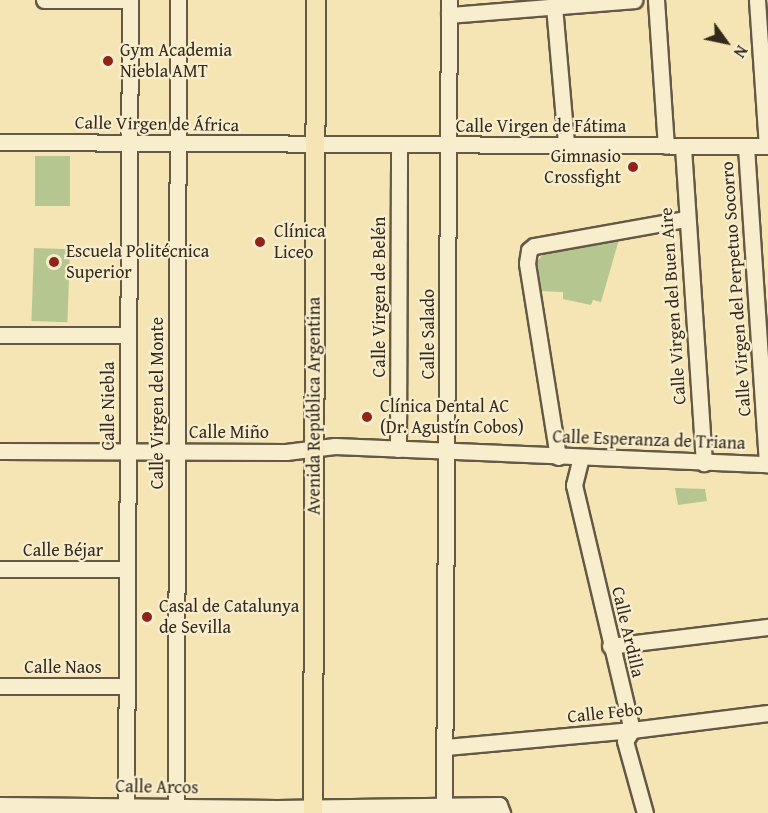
<!DOCTYPE html>
<meta charset="utf-8">
<style>
body{margin:0}
#map{position:relative;width:768px;height:813px;overflow:hidden;background:#f5e5b4;font-family:"Gentium Book Plus",serif}
div>[style]{position:absolute}
[style*='--x']{left:calc(var(--x)*1px);top:calc(var(--y)*1px);width:calc(var(--w)*1px);rotate:calc(var(--a)*1deg)}
.green>*{inset:0;background:#b6c691;transform-origin:0 0}
.roads{filter:drop-shadow(2px 0 #655844) drop-shadow(-2px 0 #655844) drop-shadow(0 2px #655844) drop-shadow(0 -2px #655844)}
.minor>*{height:15px;margin:-7.5px;padding:0 7.5px;transform-origin:7.5px;border-radius:7.5px;background:#f8eece}
.major>*{height:18px;margin:-9px;padding:0 9px;transform-origin:9px;border-radius:9px;background:#f5e5b4}
.dots>*{width:16px;height:16px;translate:-50% -50%;box-sizing:border-box;border:3px solid #f8eece;border-radius:50%}
span{translate:-50% -50%;white-space:nowrap;text-align:center;line-height:1.15;-webkit-text-stroke:4.5px #f8eece;paint-order:stroke}
.poi-label{font-size:18px;color:#35291e}
.left{translate:0 -50%;text-align:left}
.right{translate:-100% -50%;text-align:right}
.street-label{font-size:18px;color:#35291e}
.north{position:absolute;left:696px;top:12px;width:60px;height:60px;-webkit-text-stroke:4px #f8eece;paint-order:stroke;rotate:123deg;font-size:16px;font-weight:700;line-height:24px;text-align:center;color:#35291e}
.north::after{content:'';display:block;margin:auto;width:21px;height:27px;background:#35291e;clip-path:polygon(50% 0,100% 100%,50% 72%,0 100%)}
</style>
<div id="map">
<div class="green">
<div style="left:35px;top:156px;width:35px;height:50px"></div>
<div style="clip-path:polygon(620px 236px,601px 302px,593px 300px,591px 305px,563px 299px,563px 292px,539px 291px,535px 264px,548px 248px)"></div>
<div style="left:34px;top:248px;width:36px;height:73px;rotate:2deg"></div>
<div style="clip-path:polygon(675px 488px,705px 489px,707px 501px,678px 505px)"></div>
</div>
<div class="roads">
<div class="minor">
<div style="--x:44;--y:0;--w:86;--a:0"></div>
<div style="--x:656;--y:0;--w:146;--a:86.1"></div>
<div style="--x:757;--y:0;--w:146;--a:86.1"></div>
<div style="--x:554;--y:6;--w:139;--a:85"></div>
<div style="--x:449;--y:15;--w:186;--a:-4.6"></div>
<div style="--x:0;--y:142;--w:768;--a:0.3"></div>
<div style="--x:683;--y:147;--w:317;--a:86.2"></div>
<div style="--x:746;--y:147;--w:318;--a:86.2"></div>
<div style="--x:0;--y:335;--w:128;--a:0"></div>
<div style="--x:398;--y:449;--w:304;--a:-89.8"></div>
<div style="--x:0;--y:451;--w:286;--a:0.2"></div>
<div style="--x:286;--y:452;--w:49;--a:-7"></div>
<div style="--x:335;--y:446;--w:433;--a:2.4"></div>
<div style="--x:558;--y:457;--w:196;--a:-99.1"></div>
<div style="--x:527;--y:263;--w:13;--a:-81"></div>
<div style="--x:529;--y:250;--w:6;--a:-39"></div>
<div style="--x:534;--y:246;--w:154;--a:-10.1"></div>
<div style="--x:581;--y:457;--w:29;--a:104"></div>
<div style="--x:574;--y:485;--w:252;--a:76.7"></div>
<div style="--x:632;--y:730;--w:13;--a:122"></div>
<div style="--x:625;--y:741;--w:75;--a:74.5"></div>
<div style="--x:0;--y:569;--w:127;--a:0"></div>
<div style="--x:610;--y:646;--w:159;--a:-6.9"></div>
<div style="--x:0;--y:686;--w:126;--a:0"></div>
<div style="--x:446;--y:747;--w:187;--a:-5.2"></div>
<div style="--x:632;--y:730;--w:137;--a:-7.1"></div>
<div style="--x:0;--y:805;--w:277;--a:0.6"></div>
<div style="--x:277;--y:808;--w:222;--a:-0.8"></div>
<div style="--x:499;--y:805;--w:9;--a:69"></div>
<div style="--x:176;--y:807;--w:807;--a:-89.86"></div>
<div style="--x:126;--y:813;--w:813;--a:-89.72"></div>
<div style="--x:444;--y:813;--w:813;--a:-89.65"></div>
</div>
<div class="major">
<div style="--x:313;--y:813;--w:813;--a:-89.79"></div>
</div>
</div>
<div class="dots">
<div style="left:108px;top:61px;background:#8f2418"></div>
<div style="left:633px;top:167px;background:#8f2418"></div>
<div style="left:260px;top:242px;background:#8f2418"></div>
<div style="left:54px;top:262px;background:#8f2418"></div>
<div style="left:367px;top:417px;background:#8f2418"></div>
<div style="left:147px;top:617px;background:#8f2418"></div>
</div>
<div class="poi-label">
<span class="left" style="left:120px;top:61px">Gym Academia<br>Niebla AMT</span>
<span class="right" style="left:621px;top:167px">Gimnasio<br>Crossfight</span>
<span class="left" style="left:274px;top:242px">Clínica<br>Liceo</span>
<span class="left" style="left:66px;top:262px">Escuela Politécnica<br>Superior</span>
<span class="left" style="left:380px;top:417px">Clínica Dental AC<br>(Dr. Agustín Cobos)</span>
<span class="left" style="left:159px;top:617px">Casal de Catalunya<br>de Sevilla</span>
</div>
<div class="street-label">
<span style="left:157px;top:124px;rotate:1deg">Calle Virgen de África</span>
<span style="left:541px;top:126px">Calle Virgen de Fátima</span>
<span style="left:736px;top:289px;rotate:-94deg">Calle Virgen del Perpetuo Socorro</span>
<span style="left:379px;top:297px;rotate:-90deg">Calle Virgen de Belén</span>
<span style="left:673px;top:306px;rotate:-94deg">Calle Virgen del Buen Aire</span>
<span style="left:428px;top:334px;rotate:-90deg">Calle Salado</span>
<span style="left:157px;top:403px;rotate:-90deg">Calle Virgen del Monte</span>
<span style="left:108px;top:406px;rotate:-90deg">Calle Niebla</span>
<span style="left:314px;top:406px;rotate:-90deg">Avenida República Argentina</span>
<span style="left:229px;top:432px">Calle Miño</span>
<span style="left:649px;top:440px;rotate:2deg">Calle Esperanza de Triana</span>
<span style="left:63px;top:550px">Calle Béjar</span>
<span style="left:628px;top:632px;rotate:77deg">Calle Ardilla</span>
<span style="left:63px;top:667px">Calle Naos</span>
<span style="left:605px;top:713px;rotate:-6deg">Calle Febo</span>
<span style="left:157px;top:787px;rotate:1deg">Calle Arcos</span>
</div>
<div class="north">N</div>
</div>
